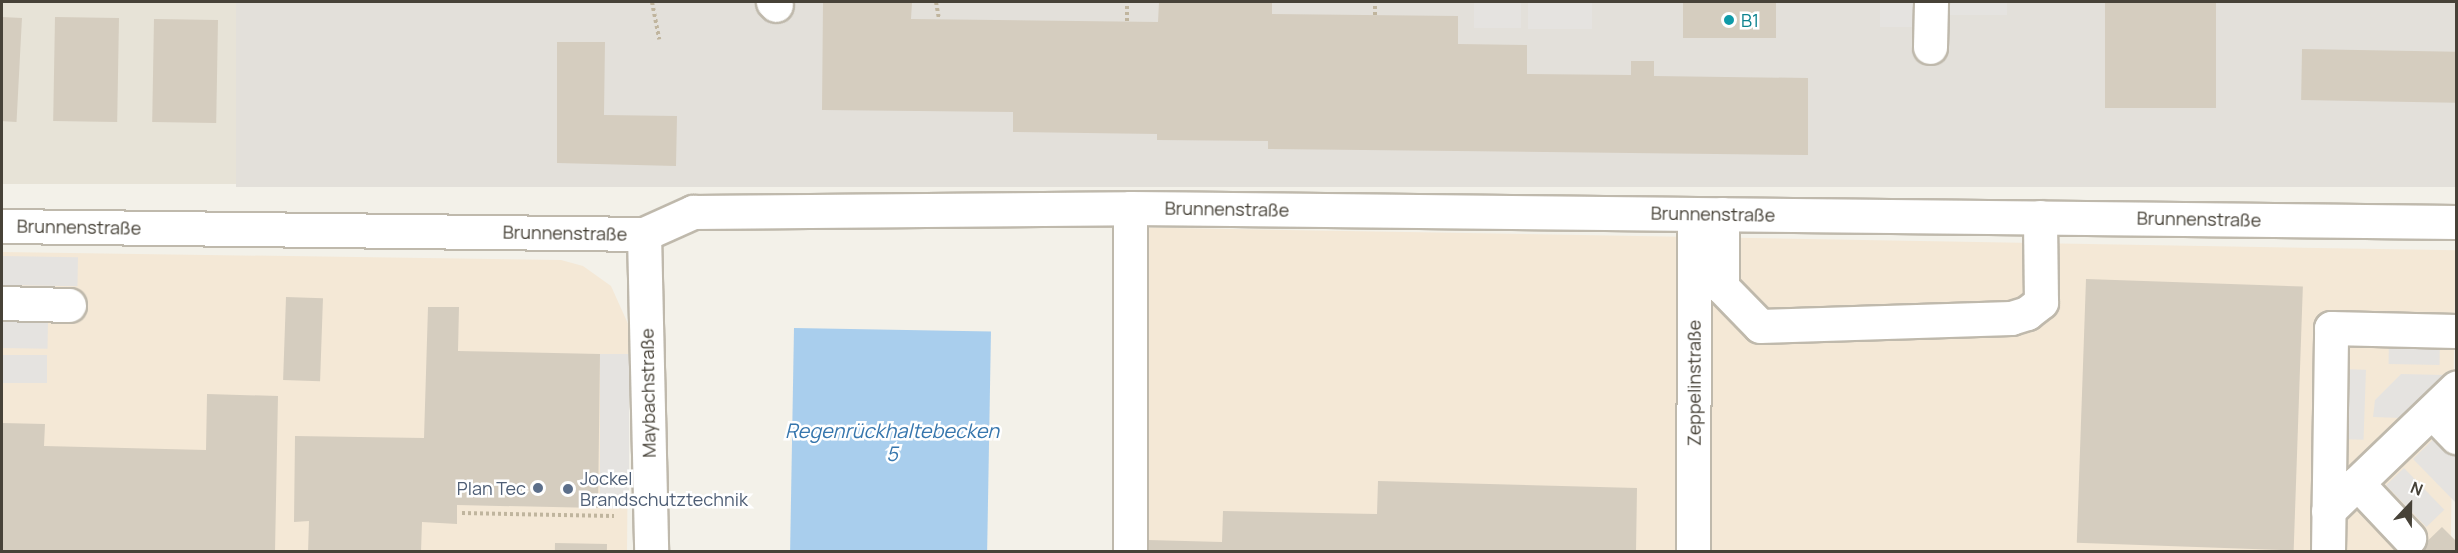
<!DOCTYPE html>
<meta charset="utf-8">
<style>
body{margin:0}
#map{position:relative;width:2458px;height:553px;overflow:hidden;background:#f3f1e9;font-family:Manrope,sans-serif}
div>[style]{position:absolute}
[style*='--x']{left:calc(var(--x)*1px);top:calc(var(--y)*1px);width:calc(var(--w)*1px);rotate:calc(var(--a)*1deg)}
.residential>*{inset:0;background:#e7e3d7;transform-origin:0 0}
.commercial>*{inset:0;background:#f4e8d6;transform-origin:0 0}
.industrial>*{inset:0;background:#e3e0da;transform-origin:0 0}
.parking>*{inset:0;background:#e5e3e0;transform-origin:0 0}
.water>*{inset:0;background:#a9ceed;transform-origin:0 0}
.building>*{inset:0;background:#d5cdbf;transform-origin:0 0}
.path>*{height:4px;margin-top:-2px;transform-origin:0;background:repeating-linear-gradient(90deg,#c0b59e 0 3px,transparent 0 6px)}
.roads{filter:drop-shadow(2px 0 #bfb9ac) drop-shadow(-2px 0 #bfb9ac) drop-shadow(0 2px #bfb9ac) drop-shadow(0 -2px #bfb9ac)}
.minor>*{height:33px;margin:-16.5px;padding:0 16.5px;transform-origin:16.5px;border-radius:16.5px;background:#fff}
.dots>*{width:16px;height:16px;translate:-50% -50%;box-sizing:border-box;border:3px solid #fff;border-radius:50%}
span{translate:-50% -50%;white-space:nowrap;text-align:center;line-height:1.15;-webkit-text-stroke:5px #fff;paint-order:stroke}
.culture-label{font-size:18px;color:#0d838f}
.left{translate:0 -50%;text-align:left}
.street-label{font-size:18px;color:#474238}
.service-label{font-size:18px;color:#4e5e75}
.right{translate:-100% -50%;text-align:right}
.water-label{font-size:20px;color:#3676ad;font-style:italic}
.frame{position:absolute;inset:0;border:3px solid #474238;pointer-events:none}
.north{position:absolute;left:2380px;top:475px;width:60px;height:60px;-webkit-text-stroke:4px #fff;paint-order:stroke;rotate:22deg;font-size:16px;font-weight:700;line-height:24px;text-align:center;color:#474238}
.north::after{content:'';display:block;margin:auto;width:21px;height:27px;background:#474238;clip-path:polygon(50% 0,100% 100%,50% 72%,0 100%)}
</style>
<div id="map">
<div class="residential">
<div style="left:2px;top:2px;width:234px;height:182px"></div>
</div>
<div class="commercial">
<div style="left:1118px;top:227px;width:1338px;height:325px;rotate:1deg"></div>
<div style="clip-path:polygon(2px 252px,561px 260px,583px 266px,611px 286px,629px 326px,627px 551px,2px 552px)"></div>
</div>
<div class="industrial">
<div style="left:236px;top:2px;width:2220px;height:185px"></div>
</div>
<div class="parking">
<div style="left:1474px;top:2px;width:47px;height:26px"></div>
<div style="left:1528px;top:2px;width:64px;height:27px"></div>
<div style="left:1880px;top:2px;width:35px;height:25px"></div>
<div style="left:1950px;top:2px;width:57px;height:13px"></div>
<div style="left:2px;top:256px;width:76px;height:29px;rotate:1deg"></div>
<div style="left:2px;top:321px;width:46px;height:27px;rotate:1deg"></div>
<div style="left:2389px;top:338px;width:51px;height:26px;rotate:1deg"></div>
<div style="left:600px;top:354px;width:29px;height:154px"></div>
<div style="left:2px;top:355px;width:45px;height:28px"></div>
<div style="left:2341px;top:369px;width:25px;height:70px;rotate:2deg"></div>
<div style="clip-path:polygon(2401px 374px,2445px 375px,2401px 418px,2373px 417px,2375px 400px)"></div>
<div style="clip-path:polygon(2456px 417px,2456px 503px,2413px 459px)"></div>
<div style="left:2404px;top:468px;width:58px;height:25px;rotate:46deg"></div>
</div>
<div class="water">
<div style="left:794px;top:328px;width:197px;height:223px;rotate:1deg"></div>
</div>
<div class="building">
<div style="clip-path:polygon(823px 2px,912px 2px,911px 19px,1158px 22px,1159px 2px,1272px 2px,1272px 14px,1458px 16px,1458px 44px,1527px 45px,1527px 74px,1631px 75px,1631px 61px,1654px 61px,1654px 76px,1808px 78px,1808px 155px,1268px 149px,1268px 141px,1157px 140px,1157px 134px,1013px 132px,1013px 112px,822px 110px)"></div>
<div style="left:1683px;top:2px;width:93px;height:36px"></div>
<div style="left:2105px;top:2px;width:111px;height:106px"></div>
<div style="left:2px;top:17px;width:20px;height:104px;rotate:3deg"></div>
<div style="left:55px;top:17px;width:64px;height:104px;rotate:1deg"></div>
<div style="left:154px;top:19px;width:64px;height:103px;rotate:1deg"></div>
<div style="clip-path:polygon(557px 42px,605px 42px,604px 115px,677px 116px,676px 166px,557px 163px)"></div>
<div style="left:2302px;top:49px;width:154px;height:51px;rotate:1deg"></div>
<div style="left:2086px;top:279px;width:217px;height:264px;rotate:2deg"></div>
<div style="left:286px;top:297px;width:37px;height:83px;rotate:2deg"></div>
<div style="clip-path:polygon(428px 307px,459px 307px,458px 351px,600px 354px,598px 508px,457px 505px,457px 524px,422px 522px,421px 552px,308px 552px,309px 521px,294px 522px,295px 436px,424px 438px)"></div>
<div style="clip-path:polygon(207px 394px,278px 396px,275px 552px,2px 552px,2px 423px,45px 424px,44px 446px,206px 450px)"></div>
<div style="clip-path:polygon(1378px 481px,1637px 488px,1636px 552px,1148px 552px,1148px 540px,1222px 542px,1223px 511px,1377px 514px)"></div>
<div style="clip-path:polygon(2442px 527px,2456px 541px,2456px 552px,2416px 552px)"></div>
<div style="left:555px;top:543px;width:52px;height:9px;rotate:1deg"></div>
</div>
<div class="path">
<div style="--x:652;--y:2;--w:38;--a:79"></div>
<div style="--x:936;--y:2;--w:17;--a:80"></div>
<div style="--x:1375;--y:15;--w:13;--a:-90"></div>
<div style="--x:1127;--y:21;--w:19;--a:-90"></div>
<div style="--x:462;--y:513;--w:152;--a:1.1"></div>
</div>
<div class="roads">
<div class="minor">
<div style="--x:773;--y:2;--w:4;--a:45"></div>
<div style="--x:1930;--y:47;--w:45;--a:-88.7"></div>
<div style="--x:1722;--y:214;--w:73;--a:90"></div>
<div style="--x:1722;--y:287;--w:54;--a:45.7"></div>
<div style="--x:1760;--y:326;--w:251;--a:-1.8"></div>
<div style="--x:2011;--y:318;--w:17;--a:-17"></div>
<div style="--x:2027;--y:313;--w:18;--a:-38"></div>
<div style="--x:2041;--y:302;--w:85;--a:-90.7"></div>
<div style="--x:2;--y:226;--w:642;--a:0.71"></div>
<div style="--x:644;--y:234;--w:54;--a:-24.2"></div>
<div style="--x:693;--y:212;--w:437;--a:-0.5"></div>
<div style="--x:1130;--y:208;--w:1326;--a:0.6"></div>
<div style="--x:644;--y:234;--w:318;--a:88.7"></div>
<div style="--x:2;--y:303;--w:67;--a:1.7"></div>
<div style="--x:2432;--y:412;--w:35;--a:46"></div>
<div style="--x:2357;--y:483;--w:76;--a:46.6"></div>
<div style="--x:2328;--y:511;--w:178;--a:-43.9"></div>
<div style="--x:1130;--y:552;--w:344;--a:-90"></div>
<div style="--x:1693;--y:552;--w:338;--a:-89.8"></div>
<div style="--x:2328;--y:552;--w:224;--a:-89.2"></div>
<div style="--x:2331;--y:328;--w:125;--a:1.4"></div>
</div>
</div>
<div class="dots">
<div style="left:1729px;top:20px;background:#0f9aa8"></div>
<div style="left:538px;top:488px;background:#5c6f8a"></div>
<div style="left:568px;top:489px;background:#5c6f8a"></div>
</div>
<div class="culture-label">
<span class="left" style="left:1741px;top:20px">B1</span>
</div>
<div class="street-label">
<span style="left:1227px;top:209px;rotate:1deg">Brunnenstraße</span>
<span style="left:1713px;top:214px;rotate:1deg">Brunnenstraße</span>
<span style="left:2199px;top:219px;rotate:1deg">Brunnenstraße</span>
<span style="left:79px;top:227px;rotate:1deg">Brunnenstraße</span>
<span style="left:565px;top:233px;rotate:1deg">Brunnenstraße</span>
<span style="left:1694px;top:383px;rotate:-90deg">Zeppelinstraße</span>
<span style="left:648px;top:393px;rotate:-91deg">Maybachstraße</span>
</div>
<div class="service-label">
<span class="left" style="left:580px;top:489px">Jockel<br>Brandschutztechnik</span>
<span class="right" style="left:526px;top:488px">Plan Tec</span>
</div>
<div class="water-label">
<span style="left:892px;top:442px">Regenrückhaltebecken<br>5</span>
</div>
<div class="frame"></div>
<div class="north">N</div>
</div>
